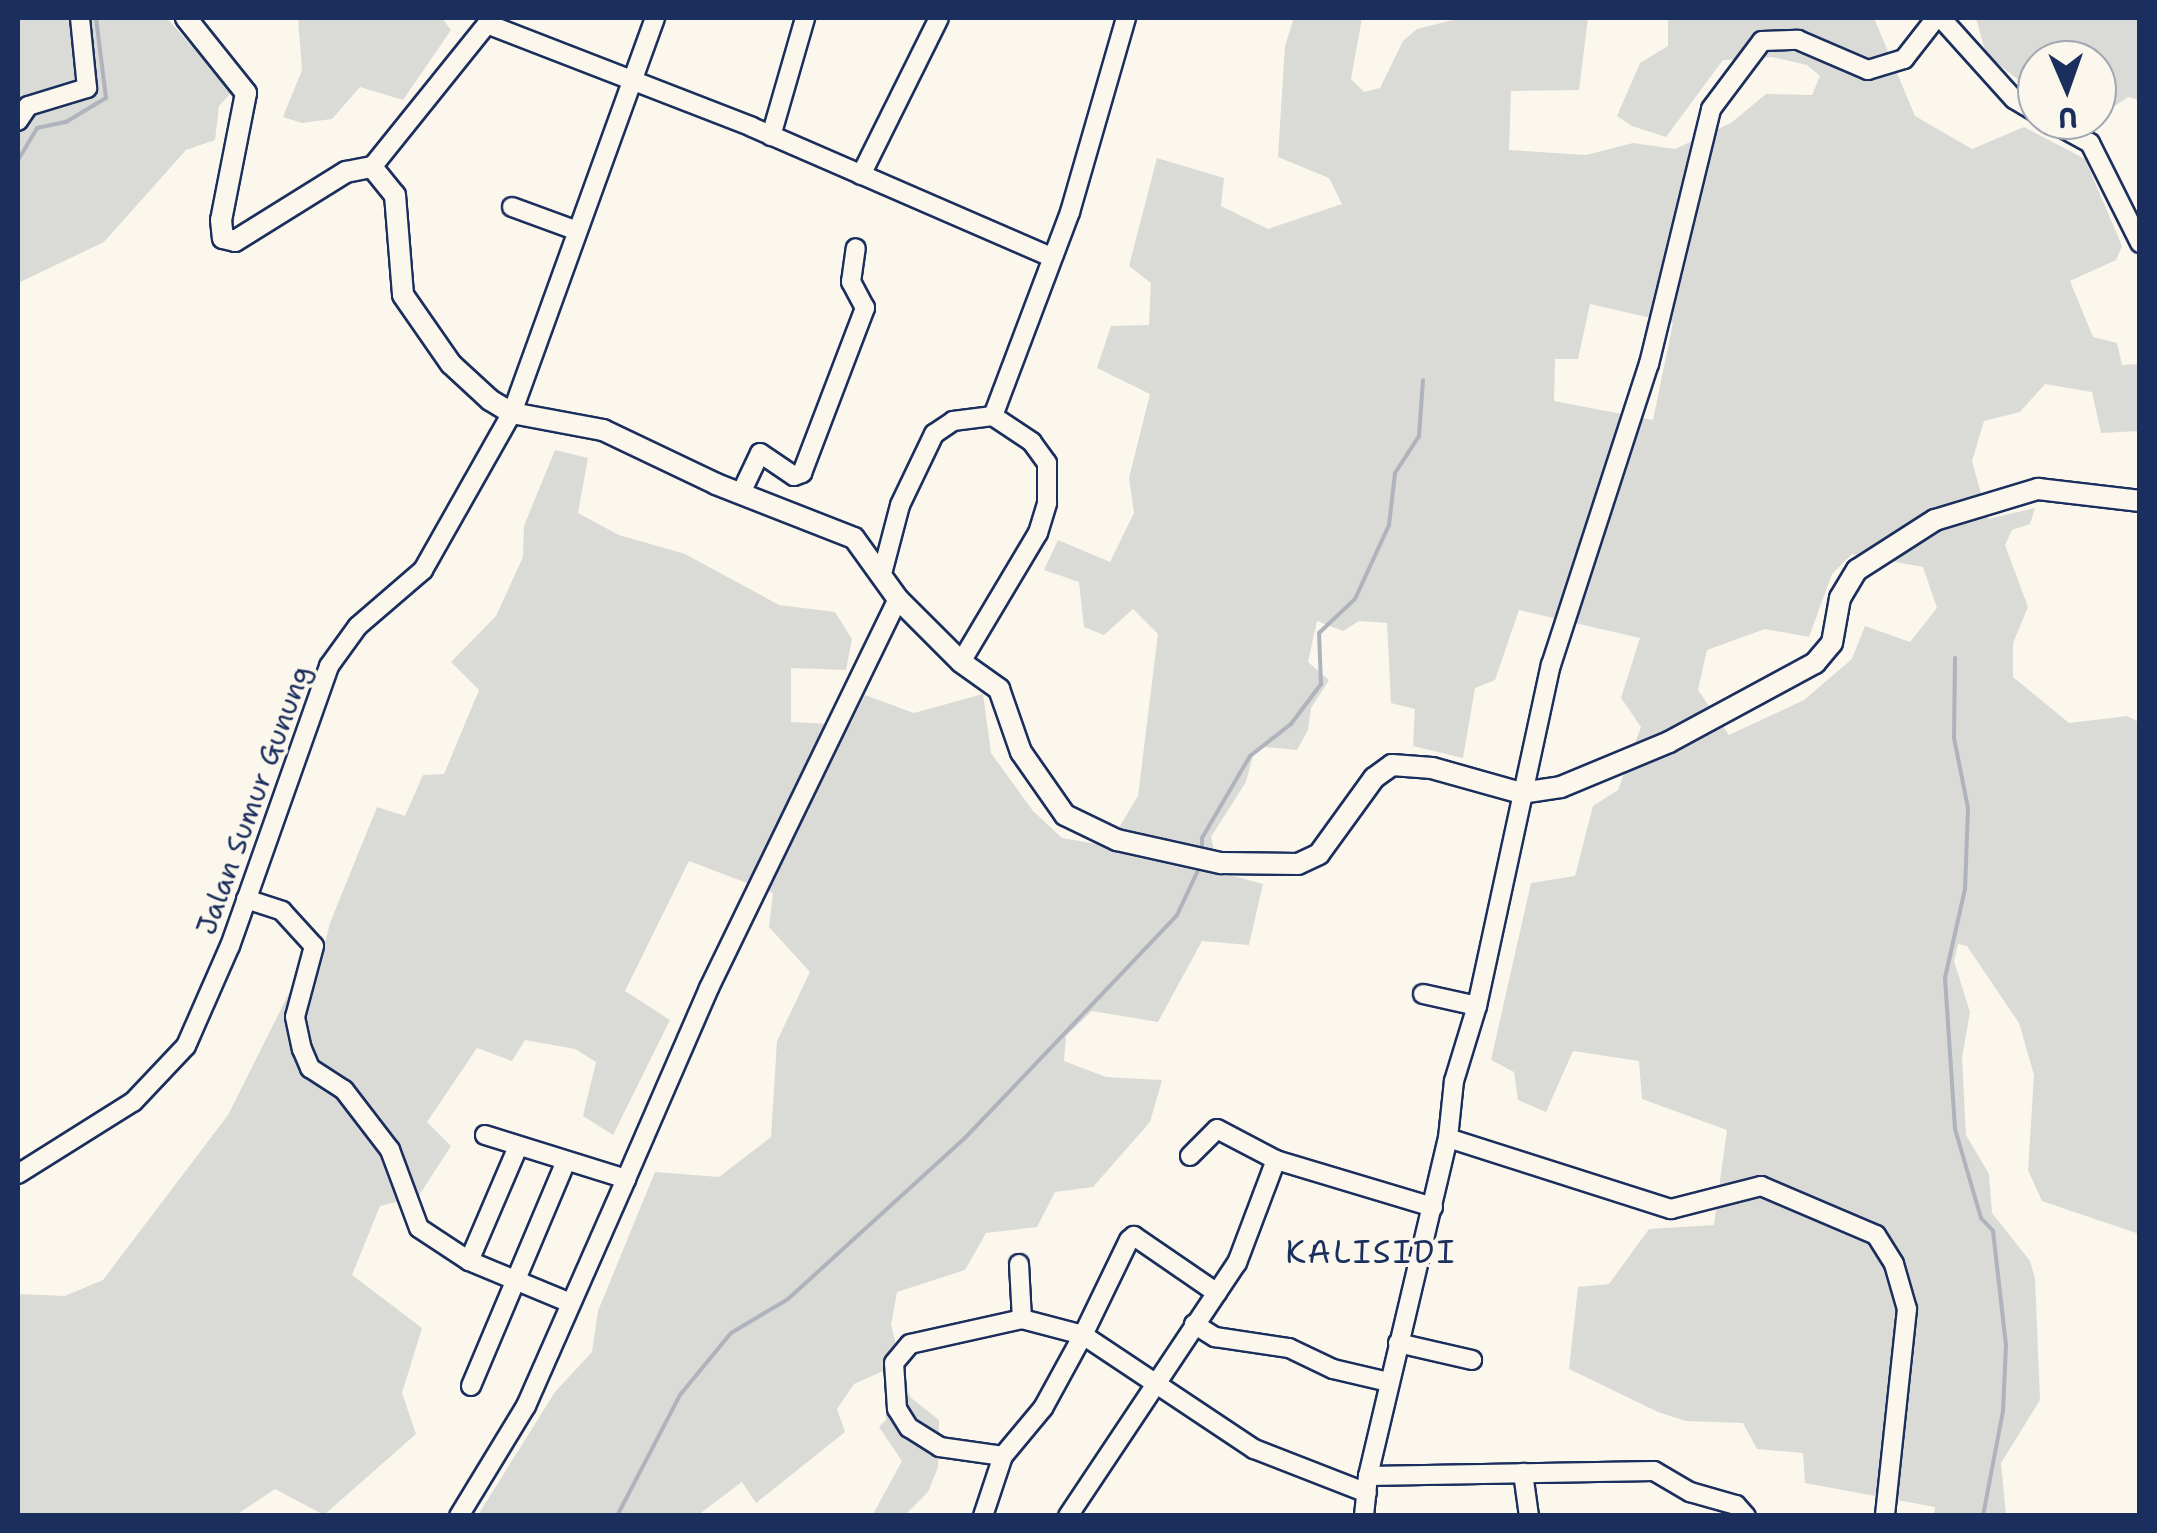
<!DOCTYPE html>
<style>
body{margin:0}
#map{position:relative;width:2157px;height:1533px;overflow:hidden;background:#fbf7ec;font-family:"Shantell Sans",sans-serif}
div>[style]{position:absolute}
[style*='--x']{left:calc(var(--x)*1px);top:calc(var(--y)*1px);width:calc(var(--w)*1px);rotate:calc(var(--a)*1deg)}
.green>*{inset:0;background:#dadad7}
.stream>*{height:4px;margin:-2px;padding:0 2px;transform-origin:2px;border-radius:2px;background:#afb3bb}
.roads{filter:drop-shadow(2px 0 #1b2f5e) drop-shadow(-2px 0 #1b2f5e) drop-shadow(0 2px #1b2f5e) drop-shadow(0 -2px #1b2f5e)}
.minor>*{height:18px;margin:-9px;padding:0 9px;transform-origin:9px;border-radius:9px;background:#fbf7ec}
.tertiary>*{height:20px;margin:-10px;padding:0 10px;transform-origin:10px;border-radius:10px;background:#fbf7ec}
span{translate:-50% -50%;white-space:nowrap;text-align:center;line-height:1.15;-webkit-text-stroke:8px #fbf7ec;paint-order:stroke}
.street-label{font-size:28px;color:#1b2f5e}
.quarter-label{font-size:32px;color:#1b2f5e;letter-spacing:2.5px}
.frame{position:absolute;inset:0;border:20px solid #1b2f5e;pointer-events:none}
.north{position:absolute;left:2017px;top:40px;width:100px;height:100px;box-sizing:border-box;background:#fbf7ec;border:2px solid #a1a7b3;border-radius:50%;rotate:178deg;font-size:28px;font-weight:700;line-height:40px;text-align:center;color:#1b2f5e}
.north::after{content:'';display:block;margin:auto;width:35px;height:45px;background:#1b2f5e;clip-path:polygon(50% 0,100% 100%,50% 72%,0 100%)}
</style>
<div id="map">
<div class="green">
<div style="clip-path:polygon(18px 18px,167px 18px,232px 92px,219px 106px,215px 140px,186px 150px,104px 242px,18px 283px)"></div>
<div style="clip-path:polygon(298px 18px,442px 18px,451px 30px,403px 100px,360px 87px,332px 119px,302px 123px,283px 117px,302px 70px)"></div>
<div style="clip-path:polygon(evenodd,1294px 18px,1362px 18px,1351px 79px,1364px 92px,1380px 88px,1403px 41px,1417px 29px,1461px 18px,1588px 18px,1579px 90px,1511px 91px,1509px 150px,1586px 155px,1633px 143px,1675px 149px,1731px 123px,1766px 94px,1812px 95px,1820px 76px,1807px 65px,1772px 57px,1723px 60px,1666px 137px,1632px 126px,1617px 116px,1640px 63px,1668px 46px,1668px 18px,1874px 18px,1915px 116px,1972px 149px,2024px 127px,2085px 159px,2122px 246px,2116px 260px,2070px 281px,2093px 337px,2117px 343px,2122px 365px,2139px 364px,2139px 431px,2101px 433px,2092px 392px,2045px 384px,2020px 412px,1984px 421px,1972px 461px,1988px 519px,2035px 508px,2030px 524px,2012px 530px,2005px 545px,2028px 607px,2013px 643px,2013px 677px,2069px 723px,2127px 716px,2139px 722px,2139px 1234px,2042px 1201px,2028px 1170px,2034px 1075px,2019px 1023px,1967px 946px,1958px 944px,1954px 961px,1970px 1012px,1962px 1058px,1966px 1135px,1989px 1174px,1992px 1213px,2030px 1261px,2035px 1278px,2040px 1400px,2001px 1463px,2006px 1515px,1934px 1515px,1935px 1507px,1805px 1483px,1803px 1453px,1757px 1449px,1743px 1423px,1686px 1421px,1658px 1412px,1569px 1369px,1578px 1287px,1609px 1284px,1649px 1229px,1714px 1225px,1727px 1130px,1642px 1099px,1639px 1061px,1573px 1051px,1546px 1112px,1518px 1100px,1514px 1072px,1491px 1060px,1531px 883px,1575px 876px,1593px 806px,1618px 790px,1641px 727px,1621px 698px,1640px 638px,1519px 610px,1495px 680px,1475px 688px,1463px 758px,1413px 746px,1415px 709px,1391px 703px,1387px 623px,1359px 621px,1343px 631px,1317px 621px,1308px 662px,1329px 680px,1311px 708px,1308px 730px,1297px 750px,1265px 747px,1253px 756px,1246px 782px,1211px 837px,1219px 872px,1263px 884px,1249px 945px,1202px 941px,1158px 1022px,1092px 1011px,1066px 1036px,1064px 1061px,1106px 1077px,1162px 1080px,1150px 1122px,1093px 1187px,1055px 1192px,1037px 1227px,986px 1233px,965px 1270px,897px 1292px,891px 1325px,901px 1363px,854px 1384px,837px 1409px,845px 1432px,756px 1503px,742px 1482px,698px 1515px,478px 1515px,555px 1392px,592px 1352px,598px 1311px,655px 1172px,719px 1177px,771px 1137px,777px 1041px,810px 972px,769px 927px,773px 893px,689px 861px,625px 991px,670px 1020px,613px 1135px,583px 1116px,596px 1062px,575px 1049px,525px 1040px,512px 1061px,477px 1048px,427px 1122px,451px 1146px,418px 1197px,380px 1206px,352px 1275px,422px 1328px,402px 1393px,416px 1434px,324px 1515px,275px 1489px,236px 1515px,18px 1516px,18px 1294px,65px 1296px,103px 1280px,228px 1115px,290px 991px,314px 985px,330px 923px,377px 807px,405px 816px,423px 775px,444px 774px,479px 690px,451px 662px,496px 616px,523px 557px,524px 526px,555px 450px,588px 458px,578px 513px,619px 535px,685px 554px,779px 605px,835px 612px,852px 639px,846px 670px,791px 668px,791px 722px,850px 725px,865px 695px,914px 713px,983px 694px,991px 753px,1033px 811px,1062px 838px,1108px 846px,1138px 796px,1158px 634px,1133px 609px,1104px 635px,1084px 627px,1079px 582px,1044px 570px,1058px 540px,1110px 562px,1134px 513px,1129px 478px,1150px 394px,1097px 368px,1111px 326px,1149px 325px,1151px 283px,1129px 266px,1157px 158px,1224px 178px,1221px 206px,1268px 229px,1342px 204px,1329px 178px,1278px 157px,1285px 46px,1294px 18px,1590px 304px,1673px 323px,1653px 420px,1554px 401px,1555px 359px,1578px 359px,1590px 304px,1294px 18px,1852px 554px,1923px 567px,1937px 608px,1910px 642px,1865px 626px,1852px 659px,1804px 700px,1729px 735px,1698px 690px,1707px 650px,1765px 629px,1809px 637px,1832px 574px,1852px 554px)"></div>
<div style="clip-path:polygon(1976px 18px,2139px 18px,2139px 100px,2128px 97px,2097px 118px,2097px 60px,2037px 60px,2037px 95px,1986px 54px)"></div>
<div style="clip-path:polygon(906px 1382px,910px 1397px,939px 1420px,938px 1467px,928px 1492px,905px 1515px,872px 1516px,902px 1461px,879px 1427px,886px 1420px,885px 1387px)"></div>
</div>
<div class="stream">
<div style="--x:18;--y:160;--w:37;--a:-59"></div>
<div style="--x:37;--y:128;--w:30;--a:-12"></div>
<div style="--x:66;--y:122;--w:47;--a:-31"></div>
<div style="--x:106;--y:98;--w:81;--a:-97.1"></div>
<div style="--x:1955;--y:658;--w:80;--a:90.7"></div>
<div style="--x:1954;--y:738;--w:71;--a:78.7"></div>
<div style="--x:1968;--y:808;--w:81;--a:92.1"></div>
<div style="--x:1965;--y:889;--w:91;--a:102.7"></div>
<div style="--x:1945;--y:978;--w:151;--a:86.2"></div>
<div style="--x:1955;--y:1129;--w:93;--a:73.7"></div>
<div style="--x:1981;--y:1218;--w:18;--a:47"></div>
<div style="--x:1993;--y:1231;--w:115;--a:83.5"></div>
<div style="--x:2006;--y:1345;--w:66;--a:92.6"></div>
<div style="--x:2003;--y:1411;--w:107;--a:100.8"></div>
<div style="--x:1202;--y:850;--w:12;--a:-90"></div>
<div style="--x:1202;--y:838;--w:95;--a:-59.7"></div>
<div style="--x:1250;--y:756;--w:52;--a:-38"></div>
<div style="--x:1291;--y:724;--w:50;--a:-53.1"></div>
<div style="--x:1321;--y:684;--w:51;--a:-92.2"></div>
<div style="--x:1319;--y:633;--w:50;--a:-43.4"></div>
<div style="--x:1355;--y:599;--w:81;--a:-65.3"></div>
<div style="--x:1389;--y:525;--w:52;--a:-83.4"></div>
<div style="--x:1395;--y:473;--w:44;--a:-57"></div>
<div style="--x:1419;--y:436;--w:56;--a:-85.9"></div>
<div style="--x:617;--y:1516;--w:136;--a:-62.5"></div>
<div style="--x:680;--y:1395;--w:80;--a:-50.6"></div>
<div style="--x:731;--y:1333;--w:66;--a:-30.8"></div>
<div style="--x:788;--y:1299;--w:238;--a:-42.3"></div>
<div style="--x:964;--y:1139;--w:309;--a:-46.4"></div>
<div style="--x:1177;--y:915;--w:56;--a:-64.8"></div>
</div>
<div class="roads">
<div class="minor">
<div style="--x:1941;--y:18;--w:109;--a:48"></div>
<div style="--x:2014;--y:99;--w:27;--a:31"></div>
<div style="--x:2048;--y:120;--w:48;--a:28.7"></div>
<div style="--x:2090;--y:143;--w:112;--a:63.4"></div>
<div style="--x:18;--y:121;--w:18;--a:-56"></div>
<div style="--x:28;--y:106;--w:62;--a:-17"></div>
<div style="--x:87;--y:88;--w:70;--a:-95.7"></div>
<div style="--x:771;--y:136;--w:123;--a:-73.9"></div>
<div style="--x:372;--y:167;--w:184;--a:-51.2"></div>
<div style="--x:487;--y:24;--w:284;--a:21.2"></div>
<div style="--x:752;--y:127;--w:326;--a:23.5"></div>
<div style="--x:861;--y:175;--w:175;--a:-63.6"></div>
<div style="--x:512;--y:207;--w:67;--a:20.1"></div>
<div style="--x:741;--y:493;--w:44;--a:-64.6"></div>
<div style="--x:760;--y:453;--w:41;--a:34.1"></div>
<div style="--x:794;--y:476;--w:9;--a:-21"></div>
<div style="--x:802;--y:473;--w:177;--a:-69.1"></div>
<div style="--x:865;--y:308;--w:30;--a:-118"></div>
<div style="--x:851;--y:282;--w:34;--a:-82"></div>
<div style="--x:883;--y:570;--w:67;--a:-75.3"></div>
<div style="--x:900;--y:505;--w:79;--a:-64.4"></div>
<div style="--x:934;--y:434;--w:23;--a:-34"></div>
<div style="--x:953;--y:421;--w:40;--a:-7.1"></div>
<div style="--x:961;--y:662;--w:150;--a:-59.2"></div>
<div style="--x:1038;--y:533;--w:31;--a:-73"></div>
<div style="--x:1047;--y:503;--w:40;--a:-90"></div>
<div style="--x:1047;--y:463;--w:26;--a:-126"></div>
<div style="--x:1032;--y:442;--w:47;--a:-146.3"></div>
<div style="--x:993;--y:416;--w:218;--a:-69.3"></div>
<div style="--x:1070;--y:212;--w:202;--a:-73.9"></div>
<div style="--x:246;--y:899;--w:38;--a:18"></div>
<div style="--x:282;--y:911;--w:47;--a:47.6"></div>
<div style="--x:314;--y:946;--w:73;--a:105"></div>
<div style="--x:295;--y:1017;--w:33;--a:78"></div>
<div style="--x:302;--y:1049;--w:21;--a:67"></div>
<div style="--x:310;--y:1068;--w:40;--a:32.9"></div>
<div style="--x:344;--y:1090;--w:76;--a:52.5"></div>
<div style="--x:390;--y:1150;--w:83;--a:69.6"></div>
<div style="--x:419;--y:1228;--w:60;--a:33.4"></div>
<div style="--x:469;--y:1261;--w:107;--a:22.5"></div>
<div style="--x:1423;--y:994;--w:55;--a:12.5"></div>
<div style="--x:485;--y:1135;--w:148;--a:17.3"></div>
<div style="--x:626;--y:1179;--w:208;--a:-66.5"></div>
<div style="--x:709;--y:988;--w:432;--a:-64.1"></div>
<div style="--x:1448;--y:1138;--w:234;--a:17.7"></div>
<div style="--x:1671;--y:1209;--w:93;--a:-14.3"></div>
<div style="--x:1761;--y:1186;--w:125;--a:23.1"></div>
<div style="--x:1876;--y:1235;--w:34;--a:58"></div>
<div style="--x:1894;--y:1264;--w:47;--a:73.9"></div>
<div style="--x:1907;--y:1309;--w:208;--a:96.1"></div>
<div style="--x:1190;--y:1156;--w:38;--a:-45"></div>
<div style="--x:1217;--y:1129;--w:67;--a:27.7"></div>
<div style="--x:1276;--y:1160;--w:164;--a:16.7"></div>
<div style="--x:18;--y:1174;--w:136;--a:-32.1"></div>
<div style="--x:133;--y:1102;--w:77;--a:-46.6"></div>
<div style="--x:186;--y:1046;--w:109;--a:-66.3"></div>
<div style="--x:230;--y:946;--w:297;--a:-70.5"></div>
<div style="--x:329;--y:666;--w:49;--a:-54.1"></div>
<div style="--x:358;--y:626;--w:86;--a:-40.7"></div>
<div style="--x:423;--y:570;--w:180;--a:-60.5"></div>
<div style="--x:512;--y:413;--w:420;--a:-70.1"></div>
<div style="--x:469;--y:1261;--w:122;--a:-66.8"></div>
<div style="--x:1019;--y:1264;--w:55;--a:86.9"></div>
<div style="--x:1217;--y:1293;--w:101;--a:-145.5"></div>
<div style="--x:1134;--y:1236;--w:6;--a:141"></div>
<div style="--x:1129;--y:1240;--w:106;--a:115.8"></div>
<div style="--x:1083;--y:1335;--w:83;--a:118.7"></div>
<div style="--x:1043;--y:1408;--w:62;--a:129.8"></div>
<div style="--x:1003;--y:1456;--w:64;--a:-171.9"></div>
<div style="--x:940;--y:1447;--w:36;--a:-148"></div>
<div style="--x:909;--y:1428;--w:22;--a:-122"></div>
<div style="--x:897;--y:1409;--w:46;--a:-93.7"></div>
<div style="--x:894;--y:1363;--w:25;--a:-50"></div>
<div style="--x:910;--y:1344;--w:115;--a:-12.6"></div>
<div style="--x:1022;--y:1319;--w:63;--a:14.7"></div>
<div style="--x:1083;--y:1335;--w:206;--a:33.7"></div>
<div style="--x:1254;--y:1449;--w:121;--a:21.3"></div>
<div style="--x:1194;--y:1324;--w:25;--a:32"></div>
<div style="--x:1215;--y:1337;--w:75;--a:8.5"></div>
<div style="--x:1289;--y:1348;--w:49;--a:25.5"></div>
<div style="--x:1333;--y:1369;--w:57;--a:13.1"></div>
<div style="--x:1398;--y:1343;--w:76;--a:12.9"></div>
<div style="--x:471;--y:1386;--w:241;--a:-67.1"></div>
<div style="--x:1523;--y:1473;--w:43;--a:82.1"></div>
<div style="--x:1368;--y:1476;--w:286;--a:-1"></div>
<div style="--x:1654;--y:1471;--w:42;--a:30.3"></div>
<div style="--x:1690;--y:1492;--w:48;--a:15.8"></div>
<div style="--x:1736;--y:1505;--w:15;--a:48"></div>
<div style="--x:459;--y:1516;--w:129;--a:-58.7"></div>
<div style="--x:526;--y:1406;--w:248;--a:-66.2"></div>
<div style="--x:983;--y:1516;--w:63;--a:-71.6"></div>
<div style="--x:1068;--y:1516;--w:304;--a:-56.3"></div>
<div style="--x:1237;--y:1263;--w:110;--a:-69.3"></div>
<div style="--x:1364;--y:1516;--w:40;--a:-84.3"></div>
<div style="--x:1368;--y:1476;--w:347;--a:-76.7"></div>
<div style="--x:1448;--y:1138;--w:57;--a:-84"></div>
<div style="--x:1454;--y:1081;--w:78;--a:-73"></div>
<div style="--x:1477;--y:1006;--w:349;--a:-77.8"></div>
<div style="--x:1551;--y:665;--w:317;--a:-72"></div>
<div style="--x:1649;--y:364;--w:262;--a:-76.3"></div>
<div style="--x:1711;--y:109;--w:85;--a:-53.1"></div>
<div style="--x:1762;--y:41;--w:36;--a:-2"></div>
<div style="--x:1798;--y:40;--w:76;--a:23.2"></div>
<div style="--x:1868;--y:70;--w:38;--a:-17"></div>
<div style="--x:1904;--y:59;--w:52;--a:-52"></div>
</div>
<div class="tertiary">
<div style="--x:186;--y:18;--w:96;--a:51.3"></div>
<div style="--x:246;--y:93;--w:129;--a:101.1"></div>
<div style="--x:221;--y:220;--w:18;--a:84"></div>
<div style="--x:223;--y:238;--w:12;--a:14"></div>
<div style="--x:235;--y:241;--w:131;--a:-31.9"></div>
<div style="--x:346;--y:172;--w:26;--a:-11"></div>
<div style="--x:372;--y:167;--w:36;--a:51"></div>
<div style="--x:395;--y:195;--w:100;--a:85.4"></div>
<div style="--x:403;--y:295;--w:84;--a:55.2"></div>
<div style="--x:451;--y:364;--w:53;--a:42.7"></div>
<div style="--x:490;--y:400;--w:26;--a:31"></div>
<div style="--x:512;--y:413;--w:93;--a:10.6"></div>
<div style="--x:603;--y:430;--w:125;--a:25.5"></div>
<div style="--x:716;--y:484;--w:148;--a:21.4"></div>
<div style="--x:854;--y:538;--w:75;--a:54.2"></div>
<div style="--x:898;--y:599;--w:89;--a:45"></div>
<div style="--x:961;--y:662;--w:47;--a:35.4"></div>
<div style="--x:999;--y:689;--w:67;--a:70.8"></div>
<div style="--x:1021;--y:752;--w:77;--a:55.1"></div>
<div style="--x:1065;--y:815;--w:58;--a:25.7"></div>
<div style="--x:1117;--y:840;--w:107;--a:12.5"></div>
<div style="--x:1221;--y:863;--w:77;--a:0.7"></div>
<div style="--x:1298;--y:864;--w:23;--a:-25"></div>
<div style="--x:1319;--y:854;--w:94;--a:-54.1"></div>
<div style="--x:1374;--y:778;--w:22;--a:-36"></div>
<div style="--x:1392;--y:765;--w:40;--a:4.3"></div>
<div style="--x:1432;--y:768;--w:92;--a:15.7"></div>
<div style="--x:1521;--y:793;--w:40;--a:-8.5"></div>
<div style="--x:1561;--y:787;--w:117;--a:-22.6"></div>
<div style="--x:1669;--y:742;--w:166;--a:-28.4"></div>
<div style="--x:1815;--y:663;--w:26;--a:-50"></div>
<div style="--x:1832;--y:643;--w:46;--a:-79.9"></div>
<div style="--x:1840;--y:598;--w:33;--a:-59"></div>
<div style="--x:1857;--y:570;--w:93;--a:-32.7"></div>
<div style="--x:1935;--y:520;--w:108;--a:-16.8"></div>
<div style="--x:2038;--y:489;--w:103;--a:6.7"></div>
</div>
</div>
<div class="street-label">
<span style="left:253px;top:800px;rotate:-70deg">Jalan Sumur Gunung</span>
</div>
<div class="quarter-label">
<span style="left:1371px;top:1252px">KALISIDI</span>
</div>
<div class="frame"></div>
<div class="north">U</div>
</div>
